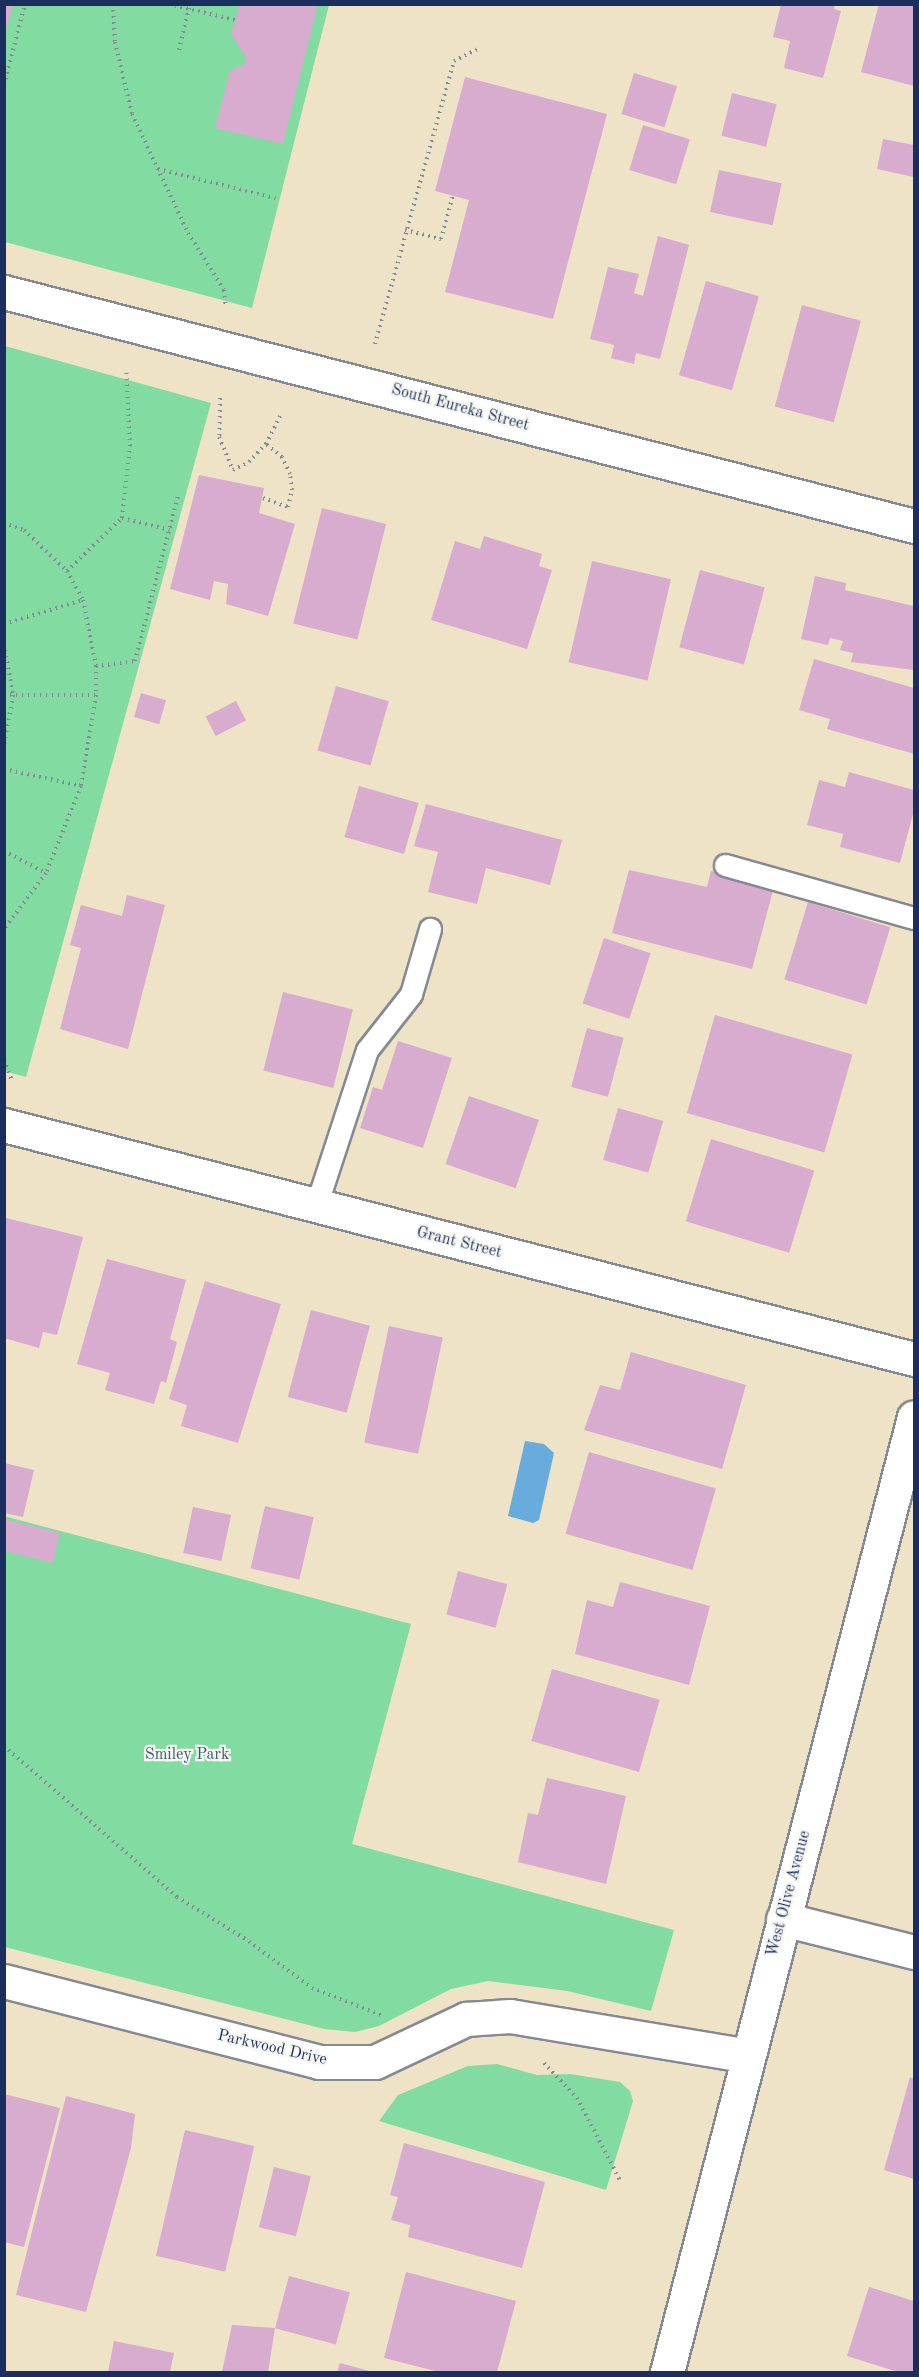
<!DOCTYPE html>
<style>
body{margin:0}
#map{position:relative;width:919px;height:2377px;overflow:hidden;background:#eee3c6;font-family:"Old Standard TT",serif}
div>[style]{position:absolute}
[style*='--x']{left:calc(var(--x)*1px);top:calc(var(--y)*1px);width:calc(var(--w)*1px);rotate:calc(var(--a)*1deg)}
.green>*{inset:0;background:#82dba1}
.water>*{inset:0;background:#67acdd}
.building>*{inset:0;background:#d7acce;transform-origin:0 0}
.path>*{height:4px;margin-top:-2px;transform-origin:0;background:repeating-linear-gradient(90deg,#848992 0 1.5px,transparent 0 6px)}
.roads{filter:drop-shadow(2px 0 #848992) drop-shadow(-2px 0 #848992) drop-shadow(0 2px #848992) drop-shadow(0 -2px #848992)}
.lane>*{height:21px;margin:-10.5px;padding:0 10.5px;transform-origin:10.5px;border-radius:10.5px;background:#fff}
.street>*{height:33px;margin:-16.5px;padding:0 16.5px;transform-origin:16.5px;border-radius:16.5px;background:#fff}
.secondary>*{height:33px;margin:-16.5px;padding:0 16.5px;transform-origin:16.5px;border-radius:16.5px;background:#fff}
span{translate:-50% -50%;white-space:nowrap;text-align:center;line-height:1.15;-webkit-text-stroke:4.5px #f6f6f2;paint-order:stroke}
.street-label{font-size:16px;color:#1b2f5e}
.park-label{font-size:16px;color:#355a6f}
.frame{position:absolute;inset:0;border:6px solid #1b2f5e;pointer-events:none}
</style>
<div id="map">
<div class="green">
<div style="clip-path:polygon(4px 5px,329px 5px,252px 308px,5px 242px)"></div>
<div style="clip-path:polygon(5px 346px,211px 403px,26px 1077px,4px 1071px)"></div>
<div style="clip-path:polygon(4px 1516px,411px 1624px,352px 1844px,674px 1930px,651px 2011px,567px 1991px,488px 1981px,451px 1989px,379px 2026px,355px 2032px,324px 2029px,5px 1947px)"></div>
<div style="clip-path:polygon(497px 2064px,537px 2075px,570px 2074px,620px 2082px,630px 2091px,633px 2101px,606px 2190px,379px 2121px,398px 2095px,468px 2066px)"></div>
</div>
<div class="water">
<div style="clip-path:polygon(525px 1441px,544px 1444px,554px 1453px,539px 1520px,533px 1523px,508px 1516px)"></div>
</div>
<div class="building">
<div style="clip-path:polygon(4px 4px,13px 5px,5px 32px,4px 32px)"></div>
<div style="clip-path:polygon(244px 4px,318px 4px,283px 144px,215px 128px,230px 71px,244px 64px,246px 57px,231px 34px,239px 7px)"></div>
<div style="clip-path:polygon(781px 4px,835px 4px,834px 9px,841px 11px,823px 78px,784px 68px,790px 41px,773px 37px)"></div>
<div style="clip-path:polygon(879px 4px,914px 4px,914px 86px,861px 72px)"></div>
<div style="left:634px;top:73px;width:45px;height:43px;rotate:17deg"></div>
<div style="clip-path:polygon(465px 77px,607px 114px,553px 319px,445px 292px,469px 200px,435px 191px)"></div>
<div style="left:732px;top:93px;width:46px;height:44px;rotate:14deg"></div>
<div style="left:643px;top:125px;width:49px;height:47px;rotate:17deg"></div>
<div style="clip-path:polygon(883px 139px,914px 145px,914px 177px,877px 169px)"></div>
<div style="left:719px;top:170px;width:64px;height:43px;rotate:12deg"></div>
<div style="clip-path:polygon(658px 236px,689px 245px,660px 359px,636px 353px,634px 364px,611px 358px,614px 345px,590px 339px,608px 267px,639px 274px,634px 293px,643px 296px)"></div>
<div style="left:706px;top:281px;width:55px;height:98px;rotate:16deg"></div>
<div style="left:802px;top:305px;width:61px;height:105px;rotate:15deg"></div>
<div style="clip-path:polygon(199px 475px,264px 488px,259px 513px,295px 524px,268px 616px,226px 604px,228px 584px,214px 581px,210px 600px,170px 589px)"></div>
<div style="left:322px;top:508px;width:66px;height:119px;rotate:14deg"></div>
<div style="clip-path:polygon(484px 536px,542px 554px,539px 566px,552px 570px,527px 649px,431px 620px,455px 541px,480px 549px)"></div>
<div style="left:592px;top:561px;width:81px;height:104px;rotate:13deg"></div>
<div style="left:700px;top:570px;width:67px;height:80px;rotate:15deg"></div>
<div style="clip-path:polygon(815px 576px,846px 583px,845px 590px,914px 606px,914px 670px,851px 662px,853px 653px,840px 650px,843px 641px,830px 638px,828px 645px,801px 639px)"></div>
<div style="clip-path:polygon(814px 659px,914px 688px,914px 754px,827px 729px,830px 719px,799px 710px)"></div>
<div style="left:336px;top:686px;width:55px;height:67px;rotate:16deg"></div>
<div style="left:141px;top:693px;width:26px;height:25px;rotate:16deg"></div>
<div style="left:236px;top:701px;width:22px;height:34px;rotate:63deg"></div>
<div style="clip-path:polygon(849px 772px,914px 790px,914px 810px,900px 863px,840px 847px,843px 834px,807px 825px,819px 780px,845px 787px)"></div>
<div style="left:359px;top:786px;width:62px;height:53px;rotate:16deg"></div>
<div style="clip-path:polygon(426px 804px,562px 840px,550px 885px,486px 868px,477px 904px,428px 892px,438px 852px,414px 846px)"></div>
<div style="clip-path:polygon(629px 870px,707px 887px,711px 871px,774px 887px,752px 969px,612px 933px)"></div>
<div style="clip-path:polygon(127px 895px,165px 905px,128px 1049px,60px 1029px,81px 948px,70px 945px,81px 905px,122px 916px)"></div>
<div style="left:808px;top:902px;width:86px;height:81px;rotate:17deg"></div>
<div style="left:604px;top:938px;width:49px;height:69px;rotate:18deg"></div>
<div style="left:283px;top:992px;width:72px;height:81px;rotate:14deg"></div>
<div style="left:715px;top:1015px;width:143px;height:102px;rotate:16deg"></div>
<div style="left:587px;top:1028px;width:38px;height:61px;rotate:15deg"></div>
<div style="clip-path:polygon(398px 1041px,452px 1058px,423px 1148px,360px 1128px,373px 1087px,382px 1090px)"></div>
<div style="left:469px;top:1096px;width:74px;height:72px;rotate:19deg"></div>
<div style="left:618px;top:1108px;width:47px;height:54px;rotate:16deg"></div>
<div style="left:711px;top:1139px;width:108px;height:86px;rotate:17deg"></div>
<div style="clip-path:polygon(6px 1218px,83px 1237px,57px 1335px,43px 1332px,39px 1348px,4px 1338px)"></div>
<div style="clip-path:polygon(107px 1259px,186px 1280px,170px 1339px,177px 1342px,166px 1383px,161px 1381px,154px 1404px,105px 1390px,110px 1373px,77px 1364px)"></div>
<div style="clip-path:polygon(205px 1281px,281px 1304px,238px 1443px,181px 1426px,187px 1405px,169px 1399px)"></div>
<div style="left:311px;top:1310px;width:61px;height:90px;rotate:15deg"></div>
<div style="left:389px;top:1326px;width:55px;height:119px;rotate:12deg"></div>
<div style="clip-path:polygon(631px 1352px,746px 1385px,722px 1469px,584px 1430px,600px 1385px,620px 1390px)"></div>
<div style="left:589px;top:1452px;width:132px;height:85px;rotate:16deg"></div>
<div style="clip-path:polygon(4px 1463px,34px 1470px,23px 1517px,4px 1513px)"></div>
<div style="left:265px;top:1506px;width:50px;height:64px;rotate:13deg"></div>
<div style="left:193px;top:1507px;width:39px;height:47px;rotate:12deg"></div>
<div style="clip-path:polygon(4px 1519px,60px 1533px,53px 1563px,4px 1551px)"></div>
<div style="left:458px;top:1571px;width:51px;height:45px;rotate:15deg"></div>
<div style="clip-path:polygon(620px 1582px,710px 1606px,689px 1685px,575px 1654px,587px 1600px,613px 1607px)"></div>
<div style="left:552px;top:1669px;width:112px;height:75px;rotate:16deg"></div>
<div style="clip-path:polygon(547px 1778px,626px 1796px,606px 1884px,518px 1862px,528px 1813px,538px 1815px)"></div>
<div style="clip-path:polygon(910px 2077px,914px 2079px,914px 2179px,884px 2170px)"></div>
<div style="clip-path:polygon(4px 2094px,60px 2108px,24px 2247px,4px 2242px)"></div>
<div style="clip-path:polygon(66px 2096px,135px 2114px,131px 2148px,86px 2312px,16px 2295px)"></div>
<div style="left:185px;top:2130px;width:71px;height:129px;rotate:13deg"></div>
<div style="clip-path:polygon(404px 2143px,545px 2182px,522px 2268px,408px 2237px,410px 2225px,391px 2220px,398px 2197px,390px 2195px)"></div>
<div style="left:274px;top:2167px;width:38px;height:62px;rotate:14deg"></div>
<div style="clip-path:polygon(406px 2272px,516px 2301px,497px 2372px,439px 2372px,384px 2358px)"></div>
<div style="left:289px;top:2276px;width:63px;height:54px;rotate:15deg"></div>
<div style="clip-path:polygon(869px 2287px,914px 2301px,914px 2372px,898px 2372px,847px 2356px)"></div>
<div style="clip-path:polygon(232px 2325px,275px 2328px,268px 2372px,222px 2372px)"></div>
<div style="clip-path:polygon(114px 2341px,174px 2353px,170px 2372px,108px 2372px)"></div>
<div style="clip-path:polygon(340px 2363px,373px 2372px,337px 2372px)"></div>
</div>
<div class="path">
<div style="--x:113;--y:4;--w:38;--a:87"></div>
<div style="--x:115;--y:42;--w:74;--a:76.7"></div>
<div style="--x:132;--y:114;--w:132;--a:64.8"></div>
<div style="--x:188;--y:233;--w:67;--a:57.7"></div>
<div style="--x:224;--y:290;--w:18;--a:84"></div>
<div style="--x:169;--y:4;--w:68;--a:13.6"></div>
<div style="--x:179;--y:50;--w:47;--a:-76.6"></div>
<div style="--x:4;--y:85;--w:84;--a:-75.5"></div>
<div style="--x:158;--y:169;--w:121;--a:13.9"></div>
<div style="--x:405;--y:230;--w:37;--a:14"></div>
<div style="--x:441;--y:239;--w:46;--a:-74.7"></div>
<div style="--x:375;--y:344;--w:294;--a:-74.4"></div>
<div style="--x:454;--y:61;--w:27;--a:-27"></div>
<div style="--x:220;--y:398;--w:39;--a:91"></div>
<div style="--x:219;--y:437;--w:36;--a:67"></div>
<div style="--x:233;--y:470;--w:18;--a:-27"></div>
<div style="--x:249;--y:462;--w:25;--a:-47"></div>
<div style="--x:266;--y:444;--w:34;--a:-63"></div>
<div style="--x:263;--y:498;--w:27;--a:20"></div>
<div style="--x:288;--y:507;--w:17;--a:-77"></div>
<div style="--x:292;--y:490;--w:16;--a:-97"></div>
<div style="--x:290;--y:474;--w:19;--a:-115"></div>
<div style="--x:282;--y:457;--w:21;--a:-141"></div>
<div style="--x:122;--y:518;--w:49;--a:14"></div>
<div style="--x:4;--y:523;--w:21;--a:19"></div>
<div style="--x:24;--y:530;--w:59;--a:43.6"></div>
<div style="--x:67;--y:571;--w:33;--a:61"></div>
<div style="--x:83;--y:600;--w:67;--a:78.9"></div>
<div style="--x:96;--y:666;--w:29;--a:90"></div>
<div style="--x:96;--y:695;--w:92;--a:99.4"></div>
<div style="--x:81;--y:786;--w:94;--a:111.9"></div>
<div style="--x:46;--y:873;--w:70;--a:126.9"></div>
<div style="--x:67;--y:571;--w:76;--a:-43.9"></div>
<div style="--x:122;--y:518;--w:72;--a:-83.7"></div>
<div style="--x:130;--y:446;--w:78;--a:-92.9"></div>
<div style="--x:4;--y:624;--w:83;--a:-16.9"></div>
<div style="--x:4;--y:644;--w:52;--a:80"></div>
<div style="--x:13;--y:695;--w:52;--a:100"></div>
<div style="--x:96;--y:666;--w:39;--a:-7"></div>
<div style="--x:135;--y:661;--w:171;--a:-75.4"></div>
<div style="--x:4;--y:695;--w:92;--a:0"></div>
<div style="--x:4;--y:769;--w:79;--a:12.4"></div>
<div style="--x:4;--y:851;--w:47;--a:27.6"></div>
<div style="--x:4;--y:1060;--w:22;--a:69"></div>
<div style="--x:4;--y:1746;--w:230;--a:41.1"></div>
<div style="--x:177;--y:1897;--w:79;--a:31.5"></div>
<div style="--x:244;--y:1938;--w:84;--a:36.3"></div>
<div style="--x:312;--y:1988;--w:74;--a:21.4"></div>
<div style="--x:544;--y:2063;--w:48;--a:46.7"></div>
<div style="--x:577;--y:2098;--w:95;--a:62.4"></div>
</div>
<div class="roads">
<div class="lane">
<div style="--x:725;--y:865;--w:196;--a:15.7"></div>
<div style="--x:316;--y:1206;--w:164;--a:-71.9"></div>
<div style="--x:367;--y:1050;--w:71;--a:-51.8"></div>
<div style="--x:411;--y:994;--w:68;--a:-73.7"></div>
</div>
<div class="street">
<div style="--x:4;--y:292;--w:940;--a:14.42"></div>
<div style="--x:4;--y:1125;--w:940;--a:14.42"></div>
<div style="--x:783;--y:1919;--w:135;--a:14.1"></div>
<div style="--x:4;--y:1981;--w:325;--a:14.4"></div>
<div style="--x:319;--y:2062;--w:56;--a:0"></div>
<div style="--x:375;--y:2062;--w:101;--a:-25.3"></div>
<div style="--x:466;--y:2019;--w:44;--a:-3.9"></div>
<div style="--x:510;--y:2016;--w:241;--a:9.5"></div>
</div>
<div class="secondary">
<div style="--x:667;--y:2372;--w:986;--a:-75.5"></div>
</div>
</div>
<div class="street-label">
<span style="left:460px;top:408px;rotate:15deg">South Eureka Street</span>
<span style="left:459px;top:1243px;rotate:14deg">Grant Street</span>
<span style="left:789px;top:1894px;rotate:-75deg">West Olive Avenue</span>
<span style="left:272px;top:2048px;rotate:13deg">Parkwood Drive</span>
</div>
<div class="park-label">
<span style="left:187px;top:1755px">Smiley Park</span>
</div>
<div class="frame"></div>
</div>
